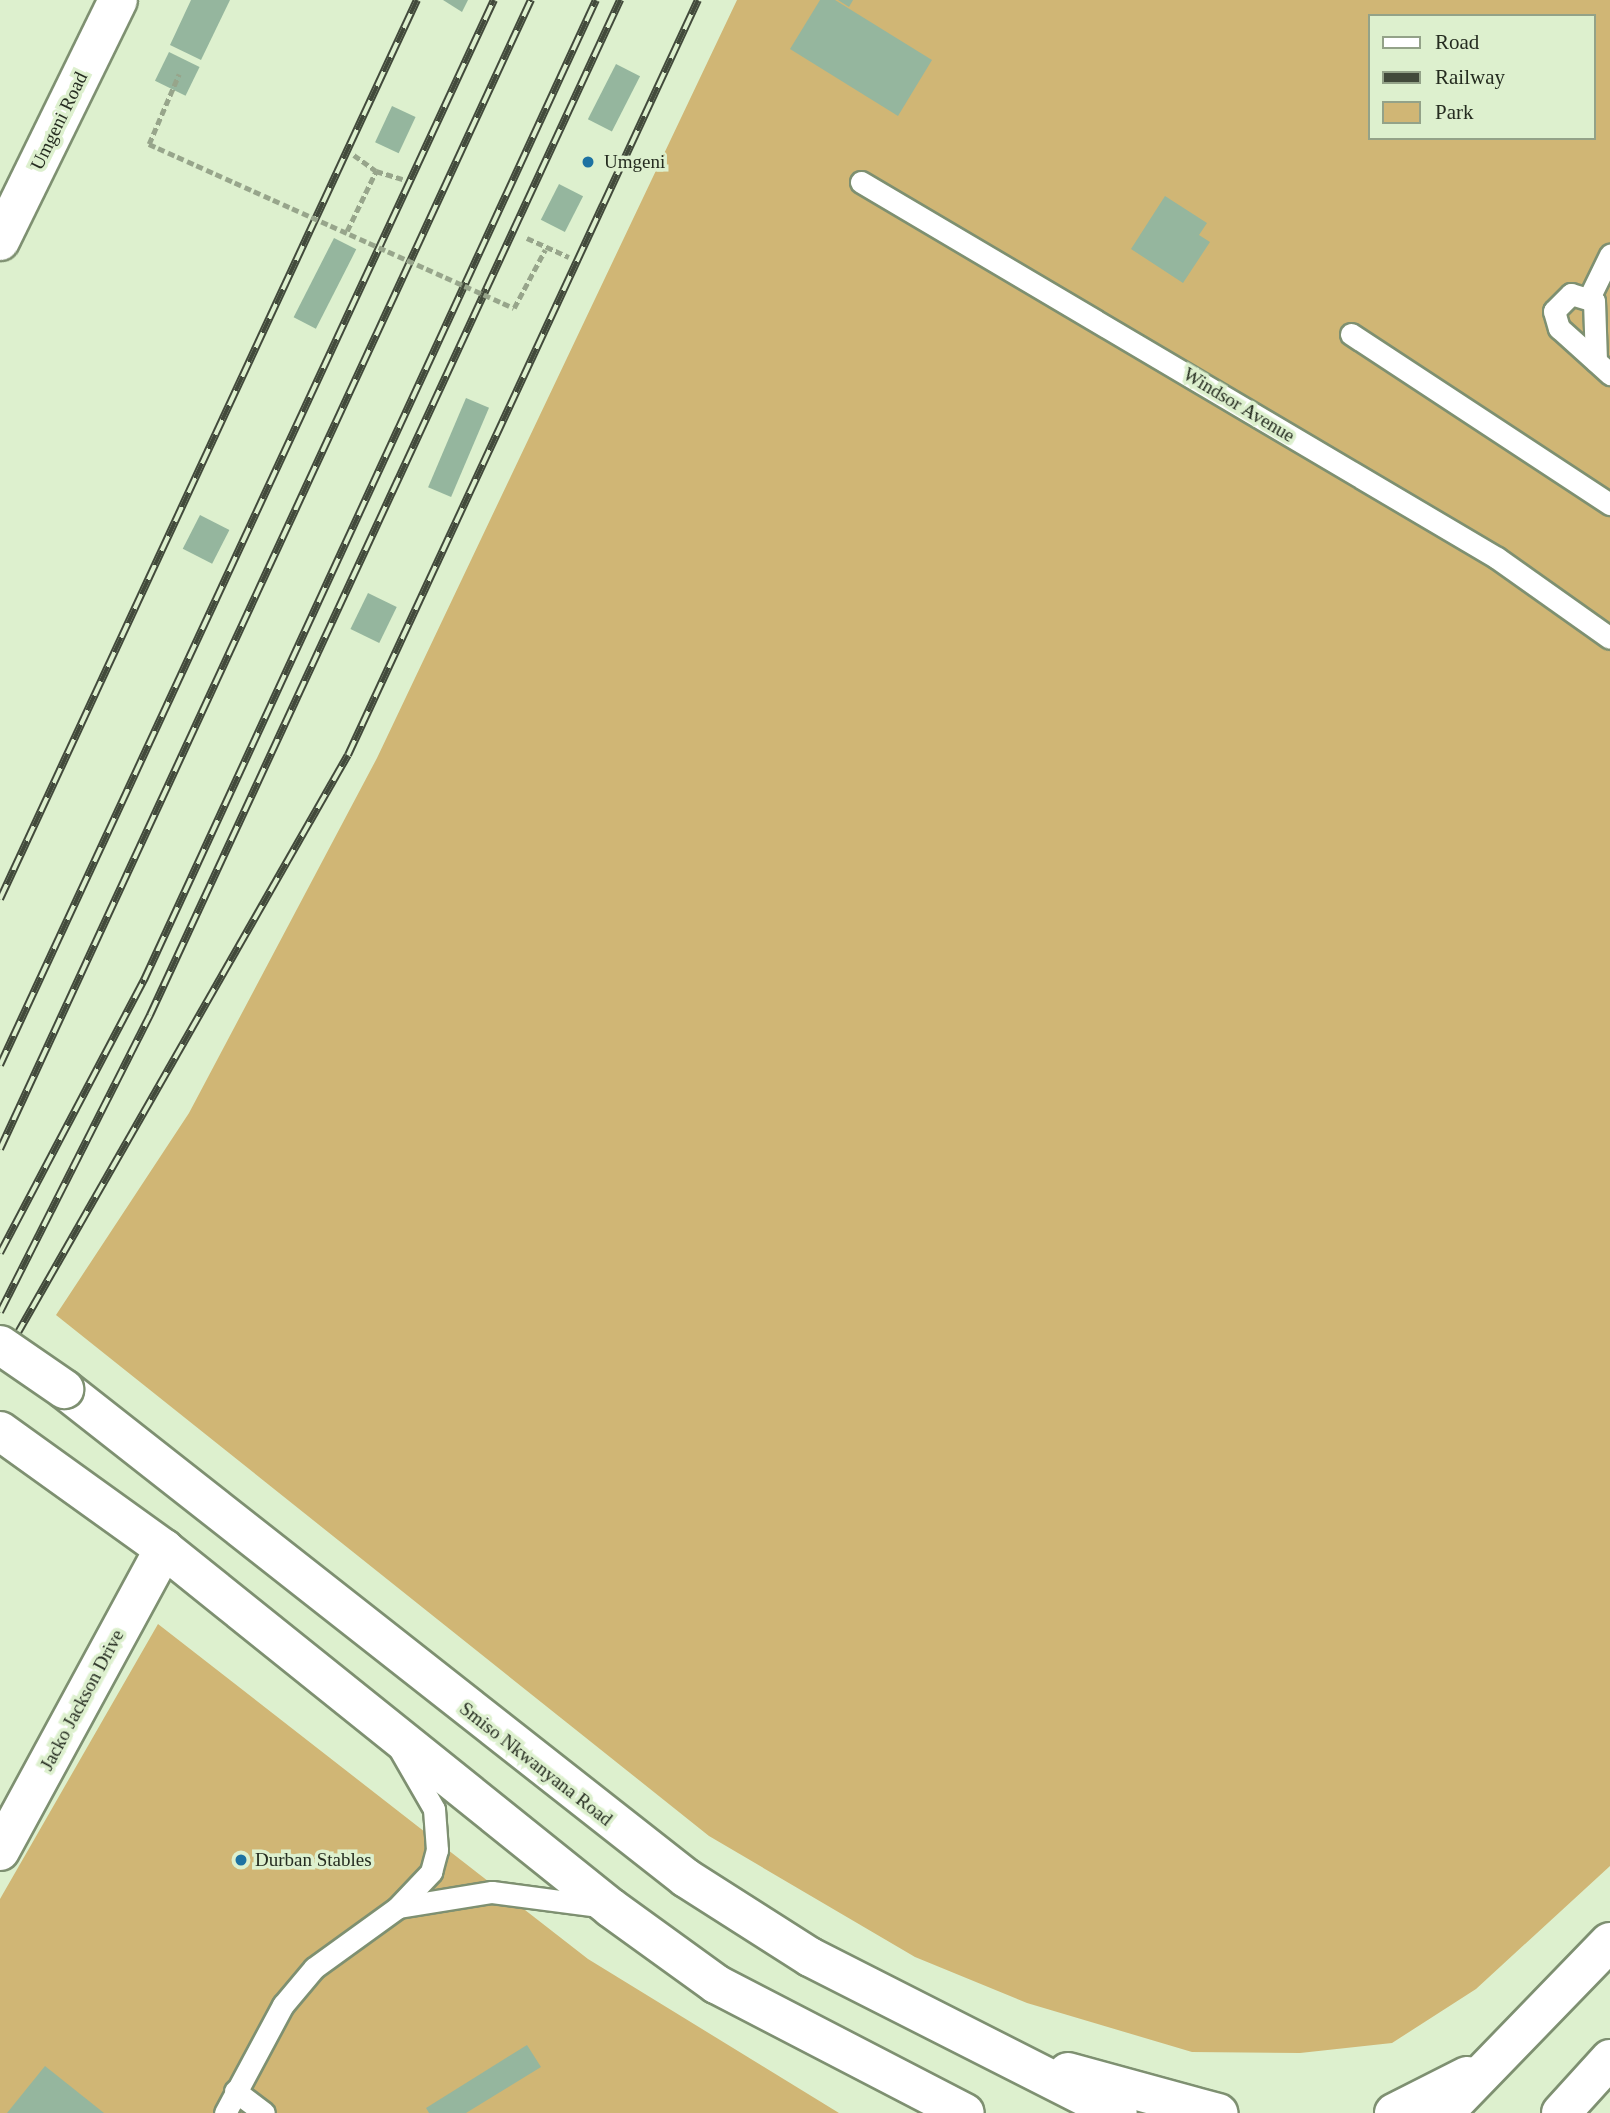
<!DOCTYPE html>
<style>
body{margin:0}
#map{position:relative;width:1610px;height:2113px;overflow:hidden;background:#ddf0ce;font-family:"Times New Roman",serif}
div>[style]{position:absolute}
[style*='--x']{left:calc(var(--x)*1px);top:calc(var(--y)*1px);width:calc(var(--w)*1px);rotate:calc(var(--a)*1deg)}
.green>*{inset:0;background:#d0b675}
.building>*{inset:0;background:#95b69e;transform-origin:0 0}
.path>*{height:4.5px;margin-top:-2.25px;transform-origin:0;background:repeating-linear-gradient(90deg,#97a58b 0 7px,transparent 0 10.5px)}
.roads{filter:drop-shadow(2px 0 #7e9071) drop-shadow(-2px 0 #7e9071) drop-shadow(0 2px #7e9071) drop-shadow(0 -2px #7e9071)}
.lane>*{height:21px;margin:-10.5px;padding:0 10.5px;transform-origin:10.5px;border-radius:10.5px;background:#fff}
.street>*{height:38px;margin:-19px;padding:0 19px;transform-origin:19px;border-radius:19px;background:#fff}
.secondary>*{height:38px;margin:-19px;padding:0 19px;transform-origin:19px;border-radius:19px;background:#fff}
.primary>*{height:38px;margin:-19px;padding:0 19px;transform-origin:19px;border-radius:19px;background:#fff}
.rail>*{height:8px;margin-top:-4px;transform-origin:0;background:repeating-linear-gradient(90deg,#ddf0ce 0 16px,#424a3b 0 32px);box-sizing:border-box;border-block:2px solid #424a3b}
.path-bridge>*{height:4.5px;margin-top:-2.25px;transform-origin:0;background:repeating-linear-gradient(90deg,#97a58b 0 7px,transparent 0 10.5px)}
.bridges{filter:drop-shadow(2px 0 #7e9071) drop-shadow(-2px 0 #7e9071) drop-shadow(0 2px #7e9071) drop-shadow(0 -2px #7e9071)}
.secondary-bridge>*{height:38px;margin:-19px;padding:0 19px;transform-origin:19px;border-radius:19px;background:#fff}
.dots>*{width:19px;height:19px;translate:-50% -50%;box-sizing:border-box;border:4px solid #ddf0ce;border-radius:50%}
span{translate:-50% -50%;white-space:nowrap;text-align:center;line-height:1.15;-webkit-text-stroke:7px #ddf0ce;paint-order:stroke}
.street-label{font-size:19px;color:#252c20}
.poi-label{font-size:19px;color:#252c20}
.left{translate:0 -50%;text-align:left}
.legend{position:absolute;left:1368px;top:14px;width:228px;height:126px;box-sizing:border-box;background:#ddf0ce;border:2px solid #93a288;margin:0;padding:9px 12px;list-style:none;font-size:21px;color:#252c20}
.legend li{display:flex;align-items:center;gap:14px;height:35px}
.legend b{width:35px;border:2px solid #93a288}
</style>
<div id="map">
<div class="green">
<div style="clip-path:polygon(evenodd,737px 0,1610px 0,1610px 1866px,1476px 1989px,1392px 2043px,1300px 2053px,1192px 2052px,1027px 2003px,915px 1957px,709px 1836px,56px 1315px,189px 1113px,377px 758px,737px 0,1370px 16px,1594px 16px,1594px 138px,1370px 138px,1370px 16px)"></div>
<div style="clip-path:polygon(158px 1624px,588px 1959px,839px 2113px,0 2113px,0 1899px)"></div>
</div>
<div class="building">
<div style="clip-path:polygon(191px 0,230px 0,201px 60px,170px 45px)"></div>
<div style="clip-path:polygon(443px 0,468px 0,462px 12px)"></div>
<div style="clip-path:polygon(820px 0,835px 0,932px 60px,898px 116px,790px 49px)"></div>
<div style="clip-path:polygon(838px 0,853px 0,849px 7px)"></div>
<div style="left:169px;top:52px;width:34px;height:32px;rotate:26deg"></div>
<div style="left:616px;top:64px;width:27px;height:62px;rotate:27deg"></div>
<div style="left:392px;top:106px;width:26px;height:40px;rotate:25deg"></div>
<div style="left:559px;top:184px;width:27px;height:40px;rotate:27deg"></div>
<div style="clip-path:polygon(1165px 196px,1207px 223px,1199px 235px,1210px 242px,1183px 283px,1131px 249px)"></div>
<div style="left:334px;top:238px;width:25px;height:89px;rotate:27deg"></div>
<div style="left:466px;top:398px;width:25px;height:97px;rotate:23deg"></div>
<div style="left:200px;top:515px;width:33px;height:38px;rotate:27deg"></div>
<div style="left:368px;top:593px;width:32px;height:40px;rotate:26deg"></div>
<div style="clip-path:polygon(527px 2045px,541px 2067px,466px 2113px,429px 2113px,426px 2108px)"></div>
<div style="clip-path:polygon(45px 2066px,104px 2113px,7px 2113px)"></div>
</div>
<div class="path">
<div style="--x:149;--y:144;--w:76;--a:-66.8"></div>
<div style="--x:354;--y:155;--w:27;--a:36"></div>
<div style="--x:376;--y:171;--w:28;--a:17"></div>
<div style="--x:347;--y:231;--w:67;--a:-64.2"></div>
<div style="--x:527;--y:238;--w:46;--a:24.3"></div>
<div style="--x:514;--y:308;--w:66;--a:-61.9"></div>
</div>
<div class="roads">
<div class="lane">
<div style="--x:861;--y:182;--w:739;--a:30.59"></div>
<div style="--x:1497;--y:558;--w:138;--a:35.3"></div>
<div style="--x:1590;--y:296;--w:46;--a:-64"></div>
<div style="--x:1351;--y:334;--w:310;--a:33.3"></div>
<div style="--x:1596;--y:361;--w:60;--a:-91.9"></div>
<div style="--x:1594;--y:301;--w:24;--a:-163"></div>
<div style="--x:1571;--y:294;--w:24;--a:135"></div>
<div style="--x:1554;--y:311;--w:18;--a:74"></div>
<div style="--x:1559;--y:328;--w:69;--a:42"></div>
<div style="--x:399;--y:1907;--w:94;--a:-9.2"></div>
<div style="--x:492;--y:1892;--w:108;--a:7.5"></div>
<div style="--x:235;--y:2091;--w:36;--a:37"></div>
<div style="--x:225;--y:2113;--w:123;--a:-61.8"></div>
<div style="--x:283;--y:2005;--w:48;--a:-50"></div>
<div style="--x:314;--y:1968;--w:102;--a:-35.9"></div>
<div style="--x:397;--y:1908;--w:50;--a:-46.6"></div>
<div style="--x:431;--y:1872;--w:23;--a:-75"></div>
<div style="--x:437;--y:1850;--w:41;--a:-94.2"></div>
<div style="--x:434;--y:1809;--w:68;--a:-120"></div>
</div>
<div class="street">
<div style="--x:0;--y:1851;--w:344;--a:-61.5"></div>
</div>
<div class="secondary">
<div style="--x:64;--y:1389;--w:791;--a:38.17"></div>
<div style="--x:686;--y:1878;--w:147;--a:32.5"></div>
<div style="--x:810;--y:1957;--w:345;--a:26.9"></div>
<div style="--x:0;--y:1431;--w:202;--a:35.7"></div>
<div style="--x:164;--y:1549;--w:573;--a:38.77"></div>
<div style="--x:611;--y:1908;--w:130;--a:35.9"></div>
<div style="--x:716;--y:1984;--w:280;--a:27.4"></div>
<div style="--x:1068;--y:2072;--w:156;--a:15.3"></div>
<div style="--x:1394;--y:2113;--w:82;--a:-26.9"></div>
<div style="--x:1444;--y:2113;--w:238;--a:-45.9"></div>
<div style="--x:1561;--y:2113;--w:73;--a:-47.8"></div>
</div>
<div class="primary">
<div style="--x:0;--y:241;--w:268;--a:-63.9"></div>
</div>
</div>
<div class="rail">
<div style="--x:0;--y:899;--w:991;--a:-65.12"></div>
<div style="--x:0;--y:1065;--w:1174;--a:-65.12"></div>
<div style="--x:0;--y:1149;--w:1266;--a:-65.2"></div>
<div style="--x:0;--y:1253;--w:309;--a:-62.2"></div>
<div style="--x:144;--y:980;--w:1079;--a:-65.24"></div>
<div style="--x:0;--y:1312;--w:333;--a:-63.2"></div>
<div style="--x:150;--y:1015;--w:1119;--a:-65.15"></div>
<div style="--x:0;--y:1364;--w:701;--a:-60.26"></div>
<div style="--x:348;--y:755;--w:832;--a:-65.13"></div>
</div>
<div class="path-bridge">
<div style="--x:149;--y:144;--w:400;--a:24.2"></div>
</div>
<div class="bridges">
<div class="secondary-bridge">
<div style="--x:0;--y:1345;--w:78;--a:34.5"></div>
</div>
</div>
<div class="dots">
<div style="left:588px;top:162px;background:#1d72a2"></div>
<div style="left:241px;top:1860px;background:#1d72a2"></div>
</div>
<div class="street-label">
<span style="left:59px;top:121px;rotate:-64deg">Umgeni Road</span>
<span style="left:1239px;top:405px;rotate:31deg">Windsor Avenue</span>
<span style="left:82px;top:1700px;rotate:-62deg">Jacko Jackson Drive</span>
<span style="left:536px;top:1764px;rotate:38deg">Smiso Nkwanyana Road</span>
</div>
<div class="poi-label">
<span class="left" style="left:604px;top:162px">Umgeni</span>
<span class="left" style="left:255px;top:1860px">Durban Stables</span>
</div>
<ul class="legend">
<li><b style="height:9px;background:#fff"></b>Road</li>
<li><b style="height:9px;background:#424a3b"></b>Railway</li>
<li><b style="height:19px;background:#d0b675"></b>Park</li>
</ul>
</div>
